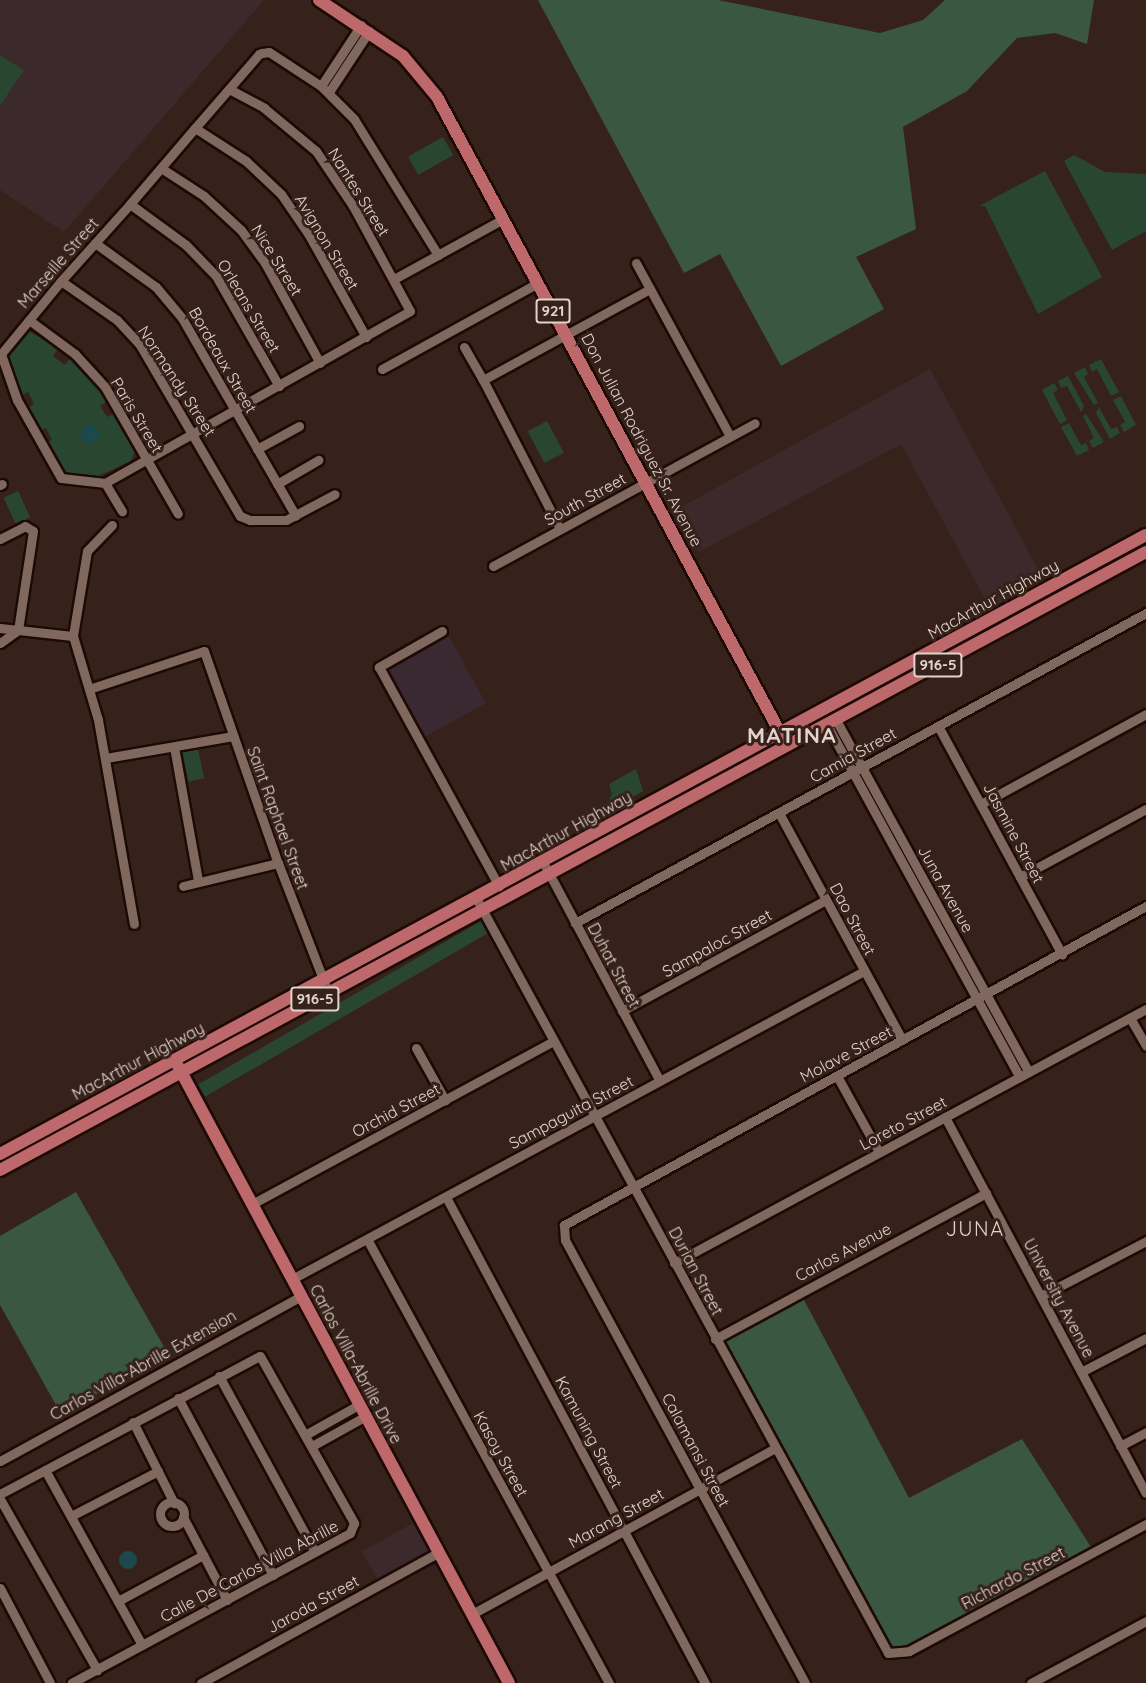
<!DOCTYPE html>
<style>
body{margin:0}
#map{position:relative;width:1146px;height:1683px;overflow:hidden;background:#36221a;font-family:Quicksand,sans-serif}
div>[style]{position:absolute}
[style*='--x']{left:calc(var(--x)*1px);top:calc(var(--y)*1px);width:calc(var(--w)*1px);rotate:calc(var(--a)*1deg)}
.industrial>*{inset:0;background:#3c292b;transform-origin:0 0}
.medical>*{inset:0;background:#3a2931;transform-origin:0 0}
.green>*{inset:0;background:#294631;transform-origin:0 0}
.forest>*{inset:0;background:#395741}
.water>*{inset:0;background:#1b494e}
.round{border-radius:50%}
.roads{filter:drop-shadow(2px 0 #1d0a05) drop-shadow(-2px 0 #1d0a05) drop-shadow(0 2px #1d0a05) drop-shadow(0 -2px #1d0a05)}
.minor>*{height:9px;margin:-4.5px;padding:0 4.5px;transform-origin:4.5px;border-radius:4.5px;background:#81685f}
.minor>.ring{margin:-4.5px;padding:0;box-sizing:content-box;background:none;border:9px solid #81685f;border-radius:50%}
.major>*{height:12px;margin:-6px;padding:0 6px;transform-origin:6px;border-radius:6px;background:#bd696b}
span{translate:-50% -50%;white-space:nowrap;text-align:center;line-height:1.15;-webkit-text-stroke:6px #36221a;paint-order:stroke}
.shield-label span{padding:2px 4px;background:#36221a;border:2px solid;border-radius:4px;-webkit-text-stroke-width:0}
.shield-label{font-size:15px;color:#e2d3ce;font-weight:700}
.street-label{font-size:16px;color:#e2d3ce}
.quarter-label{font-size:20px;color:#e2d3ce;letter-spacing:1.5px}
.district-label{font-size:22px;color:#e2d3ce;font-weight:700;letter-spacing:1.5px}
</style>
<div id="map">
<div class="industrial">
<div style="clip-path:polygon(0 0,264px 0,64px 232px,0 190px,0 106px,24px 70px,0 55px)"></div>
<div style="clip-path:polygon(930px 369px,1044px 580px,990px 608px,901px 444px,699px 552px,676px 510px)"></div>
<div style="left:417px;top:1521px;width:35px;height:63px;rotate:61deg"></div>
</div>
<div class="medical">
<div style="left:447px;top:633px;width:80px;height:71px;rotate:61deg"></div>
</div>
<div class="green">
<div style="clip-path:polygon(0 55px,24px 70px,0 106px)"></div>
<div style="left:443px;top:137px;width:21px;height:40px;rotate:61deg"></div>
<div style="clip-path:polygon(1074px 155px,1105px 172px,1146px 174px,1146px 231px,1112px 250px,1064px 161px)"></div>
<div style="clip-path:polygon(1045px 171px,1102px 277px,1038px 314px,985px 206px,979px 206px)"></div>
<div style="clip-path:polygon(27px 330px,58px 348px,53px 356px,65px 365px,71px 357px,78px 363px,100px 387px,108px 401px,100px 406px,107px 417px,115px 413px,135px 451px,131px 461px,96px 477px,76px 478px,59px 472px,45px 443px,52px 440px,46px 428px,39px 431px,28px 408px,34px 404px,28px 392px,22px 395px,5px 360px,6px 353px)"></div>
<div style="clip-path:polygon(1101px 359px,1119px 392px,1111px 396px,1097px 369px,1092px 372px,1089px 365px)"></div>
<div style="clip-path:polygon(1085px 367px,1088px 374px,1084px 377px,1098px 403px,1094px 405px,1074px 373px)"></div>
<div style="clip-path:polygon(1068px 376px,1084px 406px,1081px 412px,1067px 386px,1061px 388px,1058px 381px)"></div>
<div style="clip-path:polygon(1054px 383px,1058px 390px,1053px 393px,1067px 420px,1060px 424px,1042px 390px)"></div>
<div style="clip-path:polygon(1121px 396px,1136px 425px,1124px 432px,1120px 425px,1125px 422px,1113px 400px)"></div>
<div style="clip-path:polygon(1099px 407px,1111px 429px,1117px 427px,1120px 433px,1110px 439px,1096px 413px)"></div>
<div style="clip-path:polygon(1086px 414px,1104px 442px,1093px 448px,1089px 441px,1094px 438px,1083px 416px)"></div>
<div style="left:547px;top:421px;width:36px;height:22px;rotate:62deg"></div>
<div style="clip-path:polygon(1069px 423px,1081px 445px,1086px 443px,1089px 450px,1077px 456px,1061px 427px)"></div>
<div style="left:18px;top:491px;width:29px;height:16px;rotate:65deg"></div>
<div style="left:198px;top:749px;width:30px;height:16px;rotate:78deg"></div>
<div style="clip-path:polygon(636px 769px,643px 791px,610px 811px,606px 806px,612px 794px,609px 784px)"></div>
<div style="left:483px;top:920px;width:14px;height:329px;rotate:60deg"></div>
</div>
<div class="forest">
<div style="clip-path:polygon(538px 0,718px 0,880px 33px,923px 20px,945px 0,1094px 0,1087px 44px,1055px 33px,1017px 38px,967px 91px,903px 127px,916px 229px,856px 257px,884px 309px,781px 366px,720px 254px,684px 273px)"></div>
<div style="clip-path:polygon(76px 1192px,168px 1354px,61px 1414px,0 1305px,0 1236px)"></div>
<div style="clip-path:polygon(803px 1298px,909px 1498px,1022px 1439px,1091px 1547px,906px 1649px,893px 1651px,885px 1643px,723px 1341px)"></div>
</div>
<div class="water">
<div class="round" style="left:81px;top:425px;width:18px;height:18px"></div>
<div class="round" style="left:119px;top:1551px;width:18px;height:18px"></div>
</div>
<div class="roads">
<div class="minor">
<div style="--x:321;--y:86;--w:73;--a:-56.7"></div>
<div style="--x:229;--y:89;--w:40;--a:28"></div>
<div style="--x:264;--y:108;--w:67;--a:39.6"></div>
<div style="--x:316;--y:151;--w:66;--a:56.1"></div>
<div style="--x:353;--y:206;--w:119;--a:61.5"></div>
<div style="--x:410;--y:311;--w:350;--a:150.6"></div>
<div style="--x:105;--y:483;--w:44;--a:-173.5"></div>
<div style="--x:61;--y:478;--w:90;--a:-119.4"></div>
<div style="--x:17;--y:400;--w:49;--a:-109.2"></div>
<div style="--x:1;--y:354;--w:94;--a:-50.6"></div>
<div style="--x:61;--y:281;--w:103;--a:-48.1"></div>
<div style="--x:130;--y:204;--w:100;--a:-49.5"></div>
<div style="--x:195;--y:128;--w:98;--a:-49.1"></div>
<div style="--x:259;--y:54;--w:3;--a:-18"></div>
<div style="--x:262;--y:53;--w:7;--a:-8"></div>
<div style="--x:269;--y:52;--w:62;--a:33.2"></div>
<div style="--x:321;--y:86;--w:47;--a:45"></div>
<div style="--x:354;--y:119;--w:160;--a:58.3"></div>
<div style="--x:329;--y:92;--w:73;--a:-56.7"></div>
<div style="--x:195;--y:128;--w:61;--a:32.9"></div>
<div style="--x:246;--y:161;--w:48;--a:43.3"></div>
<div style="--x:281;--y:194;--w:50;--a:55.7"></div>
<div style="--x:309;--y:235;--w:117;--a:60.8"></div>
<div style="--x:161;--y:168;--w:51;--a:33.1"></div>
<div style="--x:204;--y:196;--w:50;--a:42.6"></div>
<div style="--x:241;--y:230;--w:41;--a:54"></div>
<div style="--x:265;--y:263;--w:114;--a:61.2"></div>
<div style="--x:130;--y:204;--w:69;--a:36.2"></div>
<div style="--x:186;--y:245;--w:43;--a:45.9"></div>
<div style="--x:216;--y:276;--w:127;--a:60.2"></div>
<div style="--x:95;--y:243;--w:75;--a:35.8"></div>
<div style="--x:156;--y:287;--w:40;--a:50"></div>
<div style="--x:182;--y:318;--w:228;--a:60.1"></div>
<div style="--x:636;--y:263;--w:197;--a:61.5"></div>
<div style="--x:394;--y:279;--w:124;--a:-28.8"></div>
<div style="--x:61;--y:281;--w:68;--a:34.9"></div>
<div style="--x:117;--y:320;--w:34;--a:47"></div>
<div style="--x:140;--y:345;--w:198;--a:59.7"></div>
<div style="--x:240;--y:516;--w:11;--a:22"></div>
<div style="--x:250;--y:520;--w:36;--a:0"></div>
<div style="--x:286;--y:520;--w:55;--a:-28"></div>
<div style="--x:29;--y:320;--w:57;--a:36.5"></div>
<div style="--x:75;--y:354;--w:45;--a:47.7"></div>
<div style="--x:105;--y:387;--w:146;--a:60.1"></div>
<div style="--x:464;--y:347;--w:38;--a:60"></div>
<div style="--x:382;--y:369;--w:178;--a:-28.9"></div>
<div style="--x:257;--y:449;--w:48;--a:-28.7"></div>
<div style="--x:105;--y:483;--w:33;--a:59"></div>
<div style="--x:277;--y:484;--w:48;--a:-30.3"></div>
<div style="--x:0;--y:485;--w:2;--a:-27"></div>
<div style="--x:112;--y:525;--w:36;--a:134"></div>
<div style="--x:87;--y:551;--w:86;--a:99.4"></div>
<div style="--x:73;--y:636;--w:88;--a:73.4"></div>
<div style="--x:98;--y:720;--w:207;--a:80"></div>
<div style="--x:560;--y:529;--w:168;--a:-117.3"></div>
<div style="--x:483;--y:380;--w:190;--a:-28.6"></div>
<div style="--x:0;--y:539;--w:28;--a:-27"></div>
<div style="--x:25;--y:526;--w:9;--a:32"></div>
<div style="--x:33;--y:531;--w:100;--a:98.6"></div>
<div style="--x:18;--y:630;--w:22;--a:144"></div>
<div style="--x:493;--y:566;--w:298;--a:-28.6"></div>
<div style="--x:0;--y:628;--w:73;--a:6.3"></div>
<div style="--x:442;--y:631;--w:73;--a:150.3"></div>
<div style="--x:379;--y:667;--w:250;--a:61.3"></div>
<div style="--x:89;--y:689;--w:121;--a:-18.3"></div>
<div style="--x:204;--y:651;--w:225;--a:70.8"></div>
<div style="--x:278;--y:863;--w:138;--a:68.8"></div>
<div style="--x:836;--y:720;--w:401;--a:61.3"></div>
<div style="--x:827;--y:725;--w:401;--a:61.3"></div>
<div style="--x:938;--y:726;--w:260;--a:61.5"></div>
<div style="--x:174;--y:747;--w:135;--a:79.8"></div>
<div style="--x:106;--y:758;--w:129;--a:-9.8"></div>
<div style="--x:981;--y:804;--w:188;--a:-28.6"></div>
<div style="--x:779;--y:813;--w:258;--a:61.5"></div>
<div style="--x:543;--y:862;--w:248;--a:61.9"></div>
<div style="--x:1020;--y:877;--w:143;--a:-28.4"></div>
<div style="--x:183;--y:886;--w:98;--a:-13.6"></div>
<div style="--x:476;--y:898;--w:860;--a:61.38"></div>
<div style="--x:888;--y:1653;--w:21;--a:-5"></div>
<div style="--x:909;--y:1651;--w:269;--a:-28.2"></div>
<div style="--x:575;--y:923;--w:650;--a:-28.5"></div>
<div style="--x:622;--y:1011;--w:232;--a:-28.6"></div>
<div style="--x:1130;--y:1018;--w:32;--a:60"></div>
<div style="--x:416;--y:1048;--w:60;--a:60.9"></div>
<div style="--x:837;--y:1076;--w:87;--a:61.1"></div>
<div style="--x:945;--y:1117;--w:426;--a:61.9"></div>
<div style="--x:446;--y:1197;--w:551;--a:61.95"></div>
<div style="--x:252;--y:1204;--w:343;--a:-28.4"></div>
<div style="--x:367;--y:1239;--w:506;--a:61.41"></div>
<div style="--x:674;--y:1263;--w:536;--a:-28.29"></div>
<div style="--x:292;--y:1279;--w:650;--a:-28.3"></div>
<div style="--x:1041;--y:1296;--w:119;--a:-27.6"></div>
<div style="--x:715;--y:1339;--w:308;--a:-28.3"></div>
<div style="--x:1081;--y:1372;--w:73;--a:-27.6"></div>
<div style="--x:219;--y:1376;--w:200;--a:61.4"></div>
<div style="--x:178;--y:1398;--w:201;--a:61.8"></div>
<div style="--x:133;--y:1422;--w:91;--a:63.2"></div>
<div style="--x:305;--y:1435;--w:63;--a:-29.4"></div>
<div style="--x:312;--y:1446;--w:62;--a:-29.1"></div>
<div style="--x:1120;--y:1446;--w:30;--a:-28"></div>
<div style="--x:0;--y:1461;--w:343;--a:-28.7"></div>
<div style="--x:45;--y:1470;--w:200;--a:61"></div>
<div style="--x:0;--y:1494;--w:294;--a:-28"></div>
<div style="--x:260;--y:1356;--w:192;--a:60.6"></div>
<div style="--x:354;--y:1523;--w:11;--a:112"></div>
<div style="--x:350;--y:1533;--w:316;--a:151.7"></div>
<div style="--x:0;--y:1499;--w:197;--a:60.4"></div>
<div class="ring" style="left:160px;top:1502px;width:15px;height:15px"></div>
<div style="--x:71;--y:1516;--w:98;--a:-27.3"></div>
<div style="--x:183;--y:1517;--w:94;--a:62.1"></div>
<div style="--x:0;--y:1588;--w:107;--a:62.2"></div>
<div style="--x:118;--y:1601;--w:97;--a:-28.4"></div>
<div style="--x:472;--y:1614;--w:345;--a:-28.7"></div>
<div style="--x:201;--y:1683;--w:272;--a:-28.8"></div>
<div style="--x:805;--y:1683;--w:504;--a:-118.45"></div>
<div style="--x:565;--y:1240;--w:15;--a:-94"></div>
<div style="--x:564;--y:1225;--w:664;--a:-28.73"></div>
<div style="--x:1031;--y:1683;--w:131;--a:-28.3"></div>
</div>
<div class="major">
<div style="--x:319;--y:0;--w:101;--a:33.7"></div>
<div style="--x:403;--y:56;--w:53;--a:50.3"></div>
<div style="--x:437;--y:97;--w:728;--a:61.64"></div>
<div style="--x:178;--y:1066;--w:700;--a:61.79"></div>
<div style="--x:0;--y:1154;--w:1302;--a:-28.38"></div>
<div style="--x:0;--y:1170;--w:1302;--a:-28.34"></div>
</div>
</div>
<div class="shield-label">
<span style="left:553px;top:311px">921</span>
<span style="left:938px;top:665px">916-5</span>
<span style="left:315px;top:999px">916-5</span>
</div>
<div class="street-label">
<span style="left:359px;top:192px;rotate:58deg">Nantes Street</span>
<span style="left:327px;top:242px;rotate:59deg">Avignon Street</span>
<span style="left:277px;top:260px;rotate:58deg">Nice Street</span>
<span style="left:58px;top:263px;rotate:-49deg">Marseille Street</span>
<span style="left:249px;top:306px;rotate:59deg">Orleans Street</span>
<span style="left:223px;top:360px;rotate:60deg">Bordeaux Street</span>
<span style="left:177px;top:381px;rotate:57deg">Normandy Street</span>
<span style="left:137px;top:415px;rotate:59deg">Paris Street</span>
<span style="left:642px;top:440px;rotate:62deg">Don Julian Rodriguez Sr. Avenue</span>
<span style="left:585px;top:499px;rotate:-29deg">South Street</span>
<span style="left:993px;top:599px;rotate:-29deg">MacArthur Highway</span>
<span style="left:853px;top:755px;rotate:-29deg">Camia Street</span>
<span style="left:278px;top:818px;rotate:70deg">Saint Raphael Street</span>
<span style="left:566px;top:831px;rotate:-29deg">MacArthur Highway</span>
<span style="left:1014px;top:833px;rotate:62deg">Jasmine Street</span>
<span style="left:946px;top:889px;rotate:61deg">Juna Avenue</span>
<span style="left:853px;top:919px;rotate:62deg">Dao Street</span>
<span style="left:717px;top:943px;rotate:-29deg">Sampaloc Street</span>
<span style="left:614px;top:965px;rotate:62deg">Duhat Street</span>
<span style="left:846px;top:1054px;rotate:-28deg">Molave Street</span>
<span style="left:138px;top:1061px;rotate:-28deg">MacArthur Highway</span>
<span style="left:396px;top:1110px;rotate:-28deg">Orchid Street</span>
<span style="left:571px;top:1112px;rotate:-28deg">Sampaguita Street</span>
<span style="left:903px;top:1123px;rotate:-28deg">Loreto Street</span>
<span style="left:843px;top:1252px;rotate:-28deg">Carlos Avenue</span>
<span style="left:696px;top:1271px;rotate:62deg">Durian Street</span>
<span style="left:1059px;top:1298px;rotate:62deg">University Avenue</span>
<span style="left:356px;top:1364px;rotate:62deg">Carlos Villa-Abrille Drive</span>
<span style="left:143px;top:1365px;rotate:-29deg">Carlos Villa-Abrille Extension</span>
<span style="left:589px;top:1432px;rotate:62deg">Kamuning Street</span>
<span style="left:696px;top:1450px;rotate:62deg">Calamansi Street</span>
<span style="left:501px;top:1454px;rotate:61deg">Kasoy Street</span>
<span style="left:616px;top:1518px;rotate:-29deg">Marang Street</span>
<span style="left:249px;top:1571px;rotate:-28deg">Calle De Carlos Villa Abrille</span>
<span style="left:1013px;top:1578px;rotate:-28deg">Richardo Street</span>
<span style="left:313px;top:1604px;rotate:-29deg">Jaroda Street</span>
</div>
<div class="quarter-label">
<span style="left:975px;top:1228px">JUNA</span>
</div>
<div class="district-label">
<span style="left:792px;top:736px">MATINA</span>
</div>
</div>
